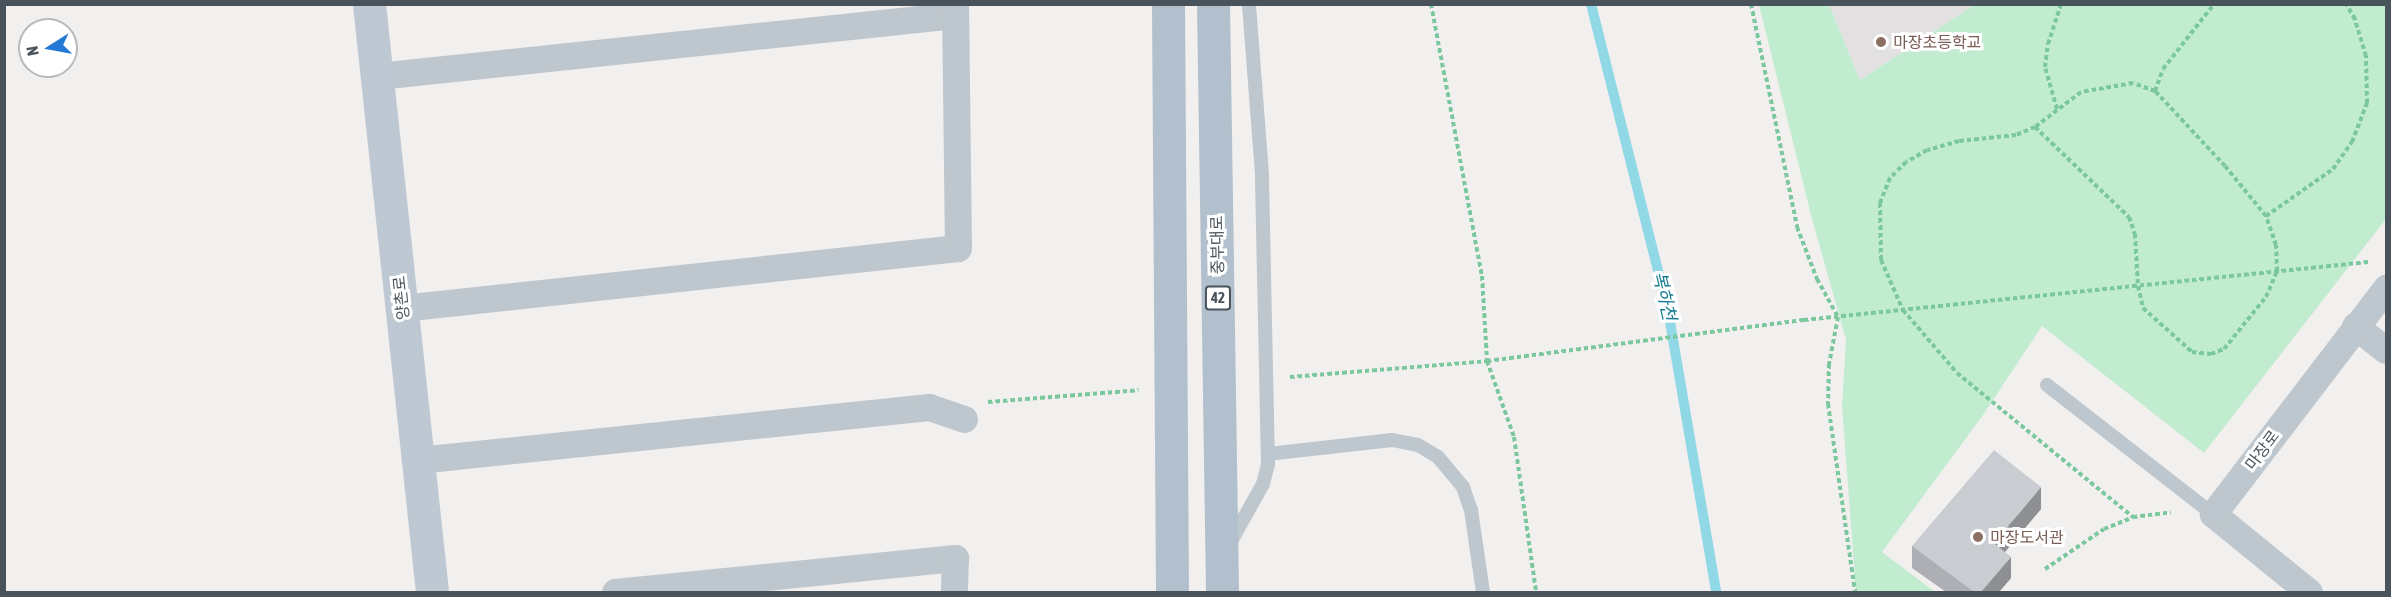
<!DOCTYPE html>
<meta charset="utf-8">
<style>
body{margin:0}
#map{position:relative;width:2391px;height:597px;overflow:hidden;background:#f2efef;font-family:"Asap Condensed","Noto Sans KR",sans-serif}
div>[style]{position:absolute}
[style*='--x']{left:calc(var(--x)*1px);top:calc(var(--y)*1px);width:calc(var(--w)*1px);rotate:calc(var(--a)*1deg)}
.education>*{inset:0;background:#e3e0e1}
.green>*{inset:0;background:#c1ecd0}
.stream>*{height:10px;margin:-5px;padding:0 5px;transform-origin:5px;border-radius:5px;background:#91d8e6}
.path>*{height:4px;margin-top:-2px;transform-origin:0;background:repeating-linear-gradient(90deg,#7bc89f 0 4.5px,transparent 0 7.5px)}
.lane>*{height:14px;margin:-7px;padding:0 7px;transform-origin:7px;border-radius:7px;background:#bec7cd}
.street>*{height:27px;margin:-13.5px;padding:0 13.5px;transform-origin:13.5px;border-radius:13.5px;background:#bec7cd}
.secondary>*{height:33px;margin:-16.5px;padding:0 16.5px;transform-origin:16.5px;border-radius:16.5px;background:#bec8d2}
.primary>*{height:33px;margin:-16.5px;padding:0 16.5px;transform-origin:16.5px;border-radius:16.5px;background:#b1c0cc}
.wall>*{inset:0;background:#adafb4}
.shaded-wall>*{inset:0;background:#8d8f92}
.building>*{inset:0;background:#c9ccd1}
.dots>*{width:16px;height:16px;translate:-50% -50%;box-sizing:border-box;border:3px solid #fff;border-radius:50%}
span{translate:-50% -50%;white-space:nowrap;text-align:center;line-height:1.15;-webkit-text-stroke:6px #fff;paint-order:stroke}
.shield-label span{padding:2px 4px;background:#fff;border:2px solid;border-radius:4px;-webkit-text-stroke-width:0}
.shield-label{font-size:15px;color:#48535b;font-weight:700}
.education-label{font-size:16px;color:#785e54}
.left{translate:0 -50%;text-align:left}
.street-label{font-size:16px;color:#48535b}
.water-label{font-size:18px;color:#167d93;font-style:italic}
.frame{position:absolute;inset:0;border:6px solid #48535b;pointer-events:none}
.north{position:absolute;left:18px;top:18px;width:60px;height:60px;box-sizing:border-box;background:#fff;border:2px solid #b6babd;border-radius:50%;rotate:259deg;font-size:16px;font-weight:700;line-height:24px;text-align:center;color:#48535b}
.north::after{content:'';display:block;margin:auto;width:21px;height:27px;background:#2579d6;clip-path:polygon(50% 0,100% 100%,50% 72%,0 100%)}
</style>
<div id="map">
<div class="education">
<div style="clip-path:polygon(1829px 5px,1974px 5px,1860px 80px)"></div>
</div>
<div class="green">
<div style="clip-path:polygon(1759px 5px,1829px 5px,1860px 80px,1974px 5px,2386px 5px,2386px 219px,2204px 453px,2042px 326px,1983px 415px,1882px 552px,1935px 592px,1856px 592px,1842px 406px,1846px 340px,1811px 215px)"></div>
</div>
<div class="stream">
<div style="--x:1591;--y:4;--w:316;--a:75.9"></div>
<div style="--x:1668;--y:310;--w:286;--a:80.3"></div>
</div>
<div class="path">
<div style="--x:1431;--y:4;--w:277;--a:79.4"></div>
<div style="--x:1482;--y:276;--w:85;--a:86.6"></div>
<div style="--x:1487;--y:361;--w:81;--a:70.4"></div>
<div style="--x:1514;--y:437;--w:157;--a:81.9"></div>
<div style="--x:1751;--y:4;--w:228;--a:78.3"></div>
<div style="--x:1797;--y:227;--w:56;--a:69"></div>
<div style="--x:1817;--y:279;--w:43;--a:61.1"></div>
<div style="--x:1838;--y:317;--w:48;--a:100.8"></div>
<div style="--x:1829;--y:364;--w:40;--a:91.4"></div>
<div style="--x:1828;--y:404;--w:190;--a:81.8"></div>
<div style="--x:2155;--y:91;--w:23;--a:-70"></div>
<div style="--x:2163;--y:69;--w:83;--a:-51.9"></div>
<div style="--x:2057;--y:109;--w:44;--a:-105.9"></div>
<div style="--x:2045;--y:67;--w:23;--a:-83"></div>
<div style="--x:2048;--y:44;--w:42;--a:-72"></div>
<div style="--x:2035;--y:127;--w:130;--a:43.8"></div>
<div style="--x:2129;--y:217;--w:18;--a:71"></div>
<div style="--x:2135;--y:234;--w:52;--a:86.7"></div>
<div style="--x:2138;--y:286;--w:23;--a:77"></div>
<div style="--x:2143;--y:308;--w:66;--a:41.9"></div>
<div style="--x:2192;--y:352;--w:19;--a:6"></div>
<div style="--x:2211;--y:354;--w:14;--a:-21"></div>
<div style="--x:2224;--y:349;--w:67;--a:-51.1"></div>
<div style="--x:2266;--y:297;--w:28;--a:-67"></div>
<div style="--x:2277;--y:271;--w:26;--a:-92"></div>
<div style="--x:2276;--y:245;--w:31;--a:-109"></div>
<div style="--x:2266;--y:216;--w:65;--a:-129.4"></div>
<div style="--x:2225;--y:166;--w:103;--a:-133"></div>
<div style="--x:2155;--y:91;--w:23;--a:-160"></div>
<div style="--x:2133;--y:83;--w:53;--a:170.2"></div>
<div style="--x:2081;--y:92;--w:58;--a:142.7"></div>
<div style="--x:2035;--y:127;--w:21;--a:157"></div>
<div style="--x:2016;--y:135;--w:57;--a:174"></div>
<div style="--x:1959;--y:141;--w:33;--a:164"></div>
<div style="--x:1927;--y:150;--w:24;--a:150"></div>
<div style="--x:1906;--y:162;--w:23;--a:135"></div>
<div style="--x:1890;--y:178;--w:27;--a:112"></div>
<div style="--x:1880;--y:203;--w:57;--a:89"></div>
<div style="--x:1881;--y:260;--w:55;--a:66.3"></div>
<div style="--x:1903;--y:310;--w:83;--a:49.4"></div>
<div style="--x:1957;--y:373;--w:227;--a:39.3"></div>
<div style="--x:2266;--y:216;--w:82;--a:-35"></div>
<div style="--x:2333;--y:169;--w:33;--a:-55"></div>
<div style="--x:2352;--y:142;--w:42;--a:-69"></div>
<div style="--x:2367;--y:103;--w:47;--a:-91.2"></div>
<div style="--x:2366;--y:56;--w:39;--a:-107"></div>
<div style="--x:2355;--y:19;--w:17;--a:-121"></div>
<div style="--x:1290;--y:377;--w:198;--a:-4.6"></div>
<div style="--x:1487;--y:361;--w:320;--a:-7.4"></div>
<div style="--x:1804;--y:320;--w:567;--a:-5.87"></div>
<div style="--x:988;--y:402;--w:151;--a:-4.5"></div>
<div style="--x:2045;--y:569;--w:71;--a:-34.1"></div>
<div style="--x:2104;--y:529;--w:31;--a:-22"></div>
<div style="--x:2133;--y:517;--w:38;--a:-7"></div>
</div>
<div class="lane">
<div style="--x:2047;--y:385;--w:210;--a:37.9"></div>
<div style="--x:1268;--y:454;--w:125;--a:-6.4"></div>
<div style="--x:1392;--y:440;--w:26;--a:11"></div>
<div style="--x:1418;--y:445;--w:23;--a:31"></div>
<div style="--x:1438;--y:457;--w:39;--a:50"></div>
<div style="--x:1463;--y:487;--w:24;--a:71"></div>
<div style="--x:1471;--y:510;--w:83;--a:81.7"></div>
<div style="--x:1230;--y:543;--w:68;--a:-60.8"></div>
<div style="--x:1263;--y:484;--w:21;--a:-76"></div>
<div style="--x:1268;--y:464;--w:290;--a:-91.2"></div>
<div style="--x:1262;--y:174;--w:170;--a:-94.4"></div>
</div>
<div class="street">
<div style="--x:378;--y:76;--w:580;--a:-6.03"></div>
<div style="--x:402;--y:308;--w:559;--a:-6.16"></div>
<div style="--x:958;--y:248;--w:244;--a:-90.7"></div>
<div style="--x:2355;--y:326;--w:39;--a:38"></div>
<div style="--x:418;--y:460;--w:514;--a:-5.92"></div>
<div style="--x:929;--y:407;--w:37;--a:19"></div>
<div style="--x:615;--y:592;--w:342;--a:-5.7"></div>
<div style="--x:955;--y:558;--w:34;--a:92"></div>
<div style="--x:2309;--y:592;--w:124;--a:-140.9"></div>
<div style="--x:2213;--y:514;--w:285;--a:-52.6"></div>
</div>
<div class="secondary">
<div style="--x:369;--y:4;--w:591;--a:83.88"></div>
</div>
<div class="primary">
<div style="--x:1168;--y:4;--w:588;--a:89.61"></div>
<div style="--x:1213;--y:4;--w:588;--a:89.12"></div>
</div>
<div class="wall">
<div style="clip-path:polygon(2041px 509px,2005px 552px,2011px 578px,1999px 592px,1946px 592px,1912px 568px,1912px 546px)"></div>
</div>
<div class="shaded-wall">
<div style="clip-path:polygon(2041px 487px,2041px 509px,1994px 565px,1994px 543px)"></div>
<div style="clip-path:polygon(2011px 557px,2011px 578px,1999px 592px,1981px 592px)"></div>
</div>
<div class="building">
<div style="clip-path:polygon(1994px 450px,2041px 487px,1994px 543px,2011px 557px,1981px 592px,1974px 592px,1912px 546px)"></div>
</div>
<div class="dots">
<div style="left:1881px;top:42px;background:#8d6e63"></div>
<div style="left:1978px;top:537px;background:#8d6e63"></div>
</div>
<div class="shield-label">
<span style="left:1218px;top:298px">42</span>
</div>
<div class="education-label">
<span class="left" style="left:1893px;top:42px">마장초등학교</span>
<span class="left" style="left:1990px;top:537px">마장도서관</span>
</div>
<div class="street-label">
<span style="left:1217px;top:245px;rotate:-91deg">중부대로</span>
<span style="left:401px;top:298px;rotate:-96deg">양촌로</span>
<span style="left:2262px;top:450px;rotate:-53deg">마장로</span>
</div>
<div class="water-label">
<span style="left:1664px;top:296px;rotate:77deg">복하천</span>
</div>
<div class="frame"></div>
<div class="north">N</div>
</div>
